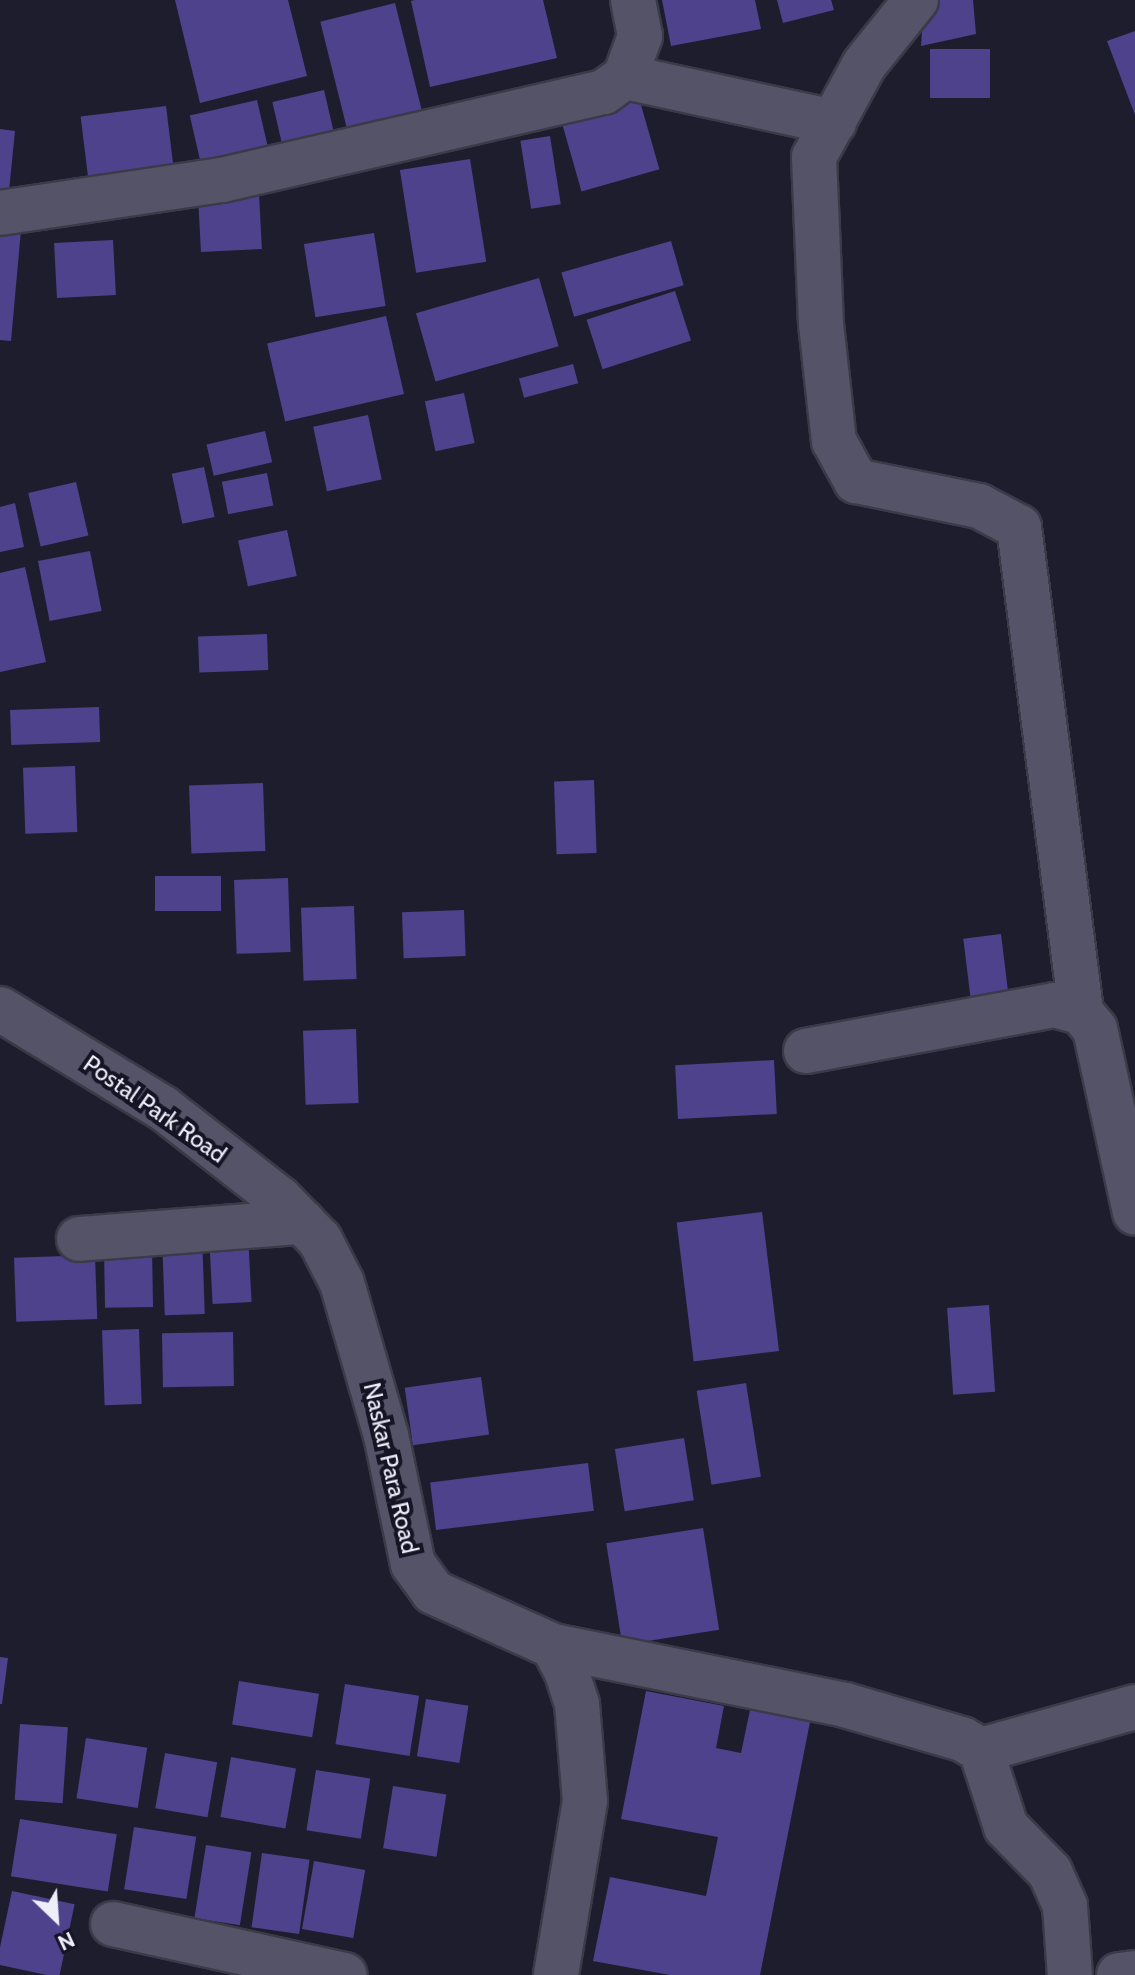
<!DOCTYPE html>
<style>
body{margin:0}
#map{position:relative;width:1135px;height:1975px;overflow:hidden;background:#1e1d2e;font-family:Cabin,sans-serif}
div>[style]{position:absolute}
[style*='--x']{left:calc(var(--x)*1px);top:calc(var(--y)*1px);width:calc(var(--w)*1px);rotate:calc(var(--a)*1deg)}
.building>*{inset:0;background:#4e428c;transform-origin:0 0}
.roads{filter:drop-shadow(2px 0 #3b3a48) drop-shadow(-2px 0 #3b3a48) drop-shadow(0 2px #3b3a48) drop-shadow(0 -2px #3b3a48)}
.street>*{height:44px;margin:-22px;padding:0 22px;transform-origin:22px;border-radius:22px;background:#545367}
span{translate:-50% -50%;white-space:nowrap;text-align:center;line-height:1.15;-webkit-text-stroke:8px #151324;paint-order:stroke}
.street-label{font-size:24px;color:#eeeefa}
.north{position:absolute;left:16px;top:1879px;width:80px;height:80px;-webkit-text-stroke:6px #151324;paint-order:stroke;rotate:155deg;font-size:22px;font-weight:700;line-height:32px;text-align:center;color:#eeeefa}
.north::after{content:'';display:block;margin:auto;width:28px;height:36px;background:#eeeefa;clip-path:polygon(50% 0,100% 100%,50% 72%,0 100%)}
</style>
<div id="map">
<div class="building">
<div style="clip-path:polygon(175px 0,288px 0,307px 76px,200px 103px)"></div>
<div style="clip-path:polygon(415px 0,543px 0,557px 58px,430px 87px,411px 1px)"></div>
<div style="clip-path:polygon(662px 0,755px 0,761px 29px,671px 46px)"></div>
<div style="clip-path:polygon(777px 0,831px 0,834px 10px,783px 23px)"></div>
<div style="clip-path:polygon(937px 0,973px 0,976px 34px,921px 46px,924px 4px)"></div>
<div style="left:395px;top:3px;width:116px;height:77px;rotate:76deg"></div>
<div style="clip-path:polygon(1135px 31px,1135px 115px,1107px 41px)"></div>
<div style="left:930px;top:49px;width:60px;height:49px"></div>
<div style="left:324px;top:90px;width:57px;height:53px;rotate:77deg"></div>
<div style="left:639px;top:98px;width:74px;height:81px;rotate:74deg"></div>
<div style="left:257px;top:100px;width:57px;height:69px;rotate:77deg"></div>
<div style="left:166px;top:106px;width:66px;height:86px;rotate:83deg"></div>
<div style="clip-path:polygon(0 129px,15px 131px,9px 191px,0 190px)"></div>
<div style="left:550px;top:136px;width:69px;height:30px;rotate:81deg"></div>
<div style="left:470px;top:159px;width:104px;height:71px;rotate:81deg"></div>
<div style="left:259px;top:194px;width:55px;height:61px;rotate:87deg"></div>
<div style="clip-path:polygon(0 227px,21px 230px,11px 341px,0 340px)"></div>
<div style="left:374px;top:233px;width:74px;height:71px;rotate:81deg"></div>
<div style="left:113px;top:240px;width:55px;height:59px;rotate:87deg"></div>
<div style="left:671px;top:241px;width:46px;height:114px;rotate:74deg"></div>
<div style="left:539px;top:278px;width:71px;height:128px;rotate:74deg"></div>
<div style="left:675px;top:291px;width:52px;height:93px;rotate:72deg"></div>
<div style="left:386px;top:316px;width:80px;height:122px;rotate:77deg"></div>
<div style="left:573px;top:364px;width:20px;height:56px;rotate:75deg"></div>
<div style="left:464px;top:393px;width:51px;height:40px;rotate:78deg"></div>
<div style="left:368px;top:415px;width:66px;height:56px;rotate:78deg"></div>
<div style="left:265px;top:431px;width:32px;height:60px;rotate:77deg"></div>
<div style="left:204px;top:467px;width:51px;height:33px;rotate:78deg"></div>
<div style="left:267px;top:473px;width:33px;height:46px;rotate:79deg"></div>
<div style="left:76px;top:482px;width:55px;height:49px;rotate:77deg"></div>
<div style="clip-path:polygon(15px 503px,24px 547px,0 552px,0 507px)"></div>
<div style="left:287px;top:530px;width:47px;height:50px;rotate:78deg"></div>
<div style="left:90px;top:551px;width:61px;height:53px;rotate:79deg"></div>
<div style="clip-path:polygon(25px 567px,46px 662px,0 672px,0 573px)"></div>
<div style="left:267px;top:634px;width:36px;height:69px;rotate:88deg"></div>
<div style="left:99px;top:707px;width:35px;height:89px;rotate:88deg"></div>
<div style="left:75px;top:766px;width:66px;height:52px;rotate:88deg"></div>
<div style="left:594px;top:780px;width:73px;height:40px;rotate:88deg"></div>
<div style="left:263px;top:783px;width:68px;height:74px;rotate:88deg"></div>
<div style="left:221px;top:876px;width:35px;height:66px;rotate:90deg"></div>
<div style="left:288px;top:878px;width:74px;height:54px;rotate:88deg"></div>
<div style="left:354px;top:906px;width:73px;height:53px;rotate:88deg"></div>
<div style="left:464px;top:910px;width:46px;height:62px;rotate:88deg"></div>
<div style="left:1001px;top:934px;width:58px;height:38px;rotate:83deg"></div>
<div style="left:356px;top:1029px;width:74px;height:53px;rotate:88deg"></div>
<div style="left:774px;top:1060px;width:54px;height:99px;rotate:87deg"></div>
<div style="left:762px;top:1212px;width:140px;height:86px;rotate:83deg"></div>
<div style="left:248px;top:1234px;width:68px;height:39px;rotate:87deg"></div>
<div style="left:202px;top:1235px;width:79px;height:40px;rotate:88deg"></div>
<div style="left:152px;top:1248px;width:59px;height:48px;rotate:89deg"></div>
<div style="left:95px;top:1255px;width:64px;height:81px;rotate:88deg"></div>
<div style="left:989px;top:1305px;width:87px;height:42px;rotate:86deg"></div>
<div style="left:139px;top:1329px;width:75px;height:37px;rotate:88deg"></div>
<div style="left:233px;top:1332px;width:54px;height:71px;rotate:89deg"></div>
<div style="left:481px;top:1377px;width:58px;height:77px;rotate:82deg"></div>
<div style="left:746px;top:1383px;width:95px;height:50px;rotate:81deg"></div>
<div style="left:684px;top:1438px;width:63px;height:70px;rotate:81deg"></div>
<div style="left:588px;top:1463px;width:48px;height:159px;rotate:83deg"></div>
<div style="left:703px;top:1528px;width:103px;height:98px;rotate:81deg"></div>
<div style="clip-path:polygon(0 1657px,8px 1658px,2px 1704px,0 1704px)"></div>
<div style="left:239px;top:1681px;width:81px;height:44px;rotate:9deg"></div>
<div style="left:345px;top:1684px;width:75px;height:61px;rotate:9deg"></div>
<div style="clip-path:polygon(646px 1691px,724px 1706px,716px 1748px,741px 1753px,750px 1710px,810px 1722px,760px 1975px,670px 1975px,593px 1961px,610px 1877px,706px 1896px,718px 1837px,621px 1819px)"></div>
<div style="left:426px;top:1699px;width:43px;height:58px;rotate:9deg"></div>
<div style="left:20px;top:1724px;width:48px;height:76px;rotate:4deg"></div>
<div style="left:86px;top:1738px;width:62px;height:61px;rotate:9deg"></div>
<div style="left:165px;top:1753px;width:53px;height:56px;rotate:10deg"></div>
<div style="left:231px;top:1757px;width:66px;height:61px;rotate:10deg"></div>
<div style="left:316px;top:1770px;width:55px;height:61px;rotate:9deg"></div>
<div style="left:393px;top:1786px;width:54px;height:63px;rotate:9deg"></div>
<div style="left:20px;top:1819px;width:98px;height:58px;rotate:9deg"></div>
<div style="left:134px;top:1827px;width:63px;height:63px;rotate:9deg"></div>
<div style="left:206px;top:1845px;width:46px;height:74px;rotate:9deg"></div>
<div style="left:262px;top:1853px;width:48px;height:75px;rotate:8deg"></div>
<div style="left:314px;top:1861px;width:52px;height:69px;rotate:10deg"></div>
<div style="left:12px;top:1891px;width:64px;height:75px;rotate:12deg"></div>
</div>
<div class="roads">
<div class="street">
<div style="--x:916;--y:0;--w:83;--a:128.7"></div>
<div style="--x:864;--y:65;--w:105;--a:118.5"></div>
<div style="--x:814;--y:157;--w:167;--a:87.6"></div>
<div style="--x:821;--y:324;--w:118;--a:83.7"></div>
<div style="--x:834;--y:441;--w:46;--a:61.2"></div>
<div style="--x:856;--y:481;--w:126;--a:11.5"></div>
<div style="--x:979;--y:506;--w:45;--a:27.7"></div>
<div style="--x:1019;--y:527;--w:489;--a:82.7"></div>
<div style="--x:625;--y:77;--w:214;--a:12.2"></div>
<div style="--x:0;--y:213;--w:224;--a:-8.5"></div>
<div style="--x:222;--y:180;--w:392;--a:-13"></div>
<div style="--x:604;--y:92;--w:26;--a:-36"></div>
<div style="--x:625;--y:77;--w:44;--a:-69.9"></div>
<div style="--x:640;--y:36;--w:37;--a:-101"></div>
<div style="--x:0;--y:1009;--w:191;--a:31.3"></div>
<div style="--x:163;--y:1108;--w:148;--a:37.9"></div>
<div style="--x:280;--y:1199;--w:57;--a:45.7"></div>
<div style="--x:320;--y:1240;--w:48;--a:62.9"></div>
<div style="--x:342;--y:1283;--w:158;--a:73.9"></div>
<div style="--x:386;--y:1435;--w:132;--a:78.2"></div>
<div style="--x:413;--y:1564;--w:34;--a:54"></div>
<div style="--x:433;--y:1592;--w:132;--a:24.2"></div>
<div style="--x:553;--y:1646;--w:27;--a:62"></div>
<div style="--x:566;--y:1670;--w:36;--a:72"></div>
<div style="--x:577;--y:1704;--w:97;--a:85.3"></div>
<div style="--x:585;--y:1801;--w:176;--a:99.5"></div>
<div style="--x:806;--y:1051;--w:252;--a:-10.5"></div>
<div style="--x:1054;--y:1005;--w:28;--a:15"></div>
<div style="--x:1081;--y:1012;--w:22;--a:51"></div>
<div style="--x:1095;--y:1029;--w:188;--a:77.7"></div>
<div style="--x:79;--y:1239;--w:224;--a:-4.4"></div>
<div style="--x:553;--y:1646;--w:298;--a:11.4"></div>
<div style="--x:845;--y:1705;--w:122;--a:16.2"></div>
<div style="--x:962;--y:1739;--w:22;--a:30"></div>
<div style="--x:981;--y:1750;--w:81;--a:72"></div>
<div style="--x:1006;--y:1827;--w:63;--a:45.6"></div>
<div style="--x:1050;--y:1872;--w:37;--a:66"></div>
<div style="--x:1065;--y:1906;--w:69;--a:85.9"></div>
<div style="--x:981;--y:1750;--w:160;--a:-15.6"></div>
<div style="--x:113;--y:1924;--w:237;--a:12.4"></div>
<div style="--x:1119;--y:1975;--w:16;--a:-7"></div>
</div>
</div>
<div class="street-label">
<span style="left:155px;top:1109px;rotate:35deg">Postal Park Road</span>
<span style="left:391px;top:1468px;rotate:77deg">Naskar Para Road</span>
</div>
<div class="north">N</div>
</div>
